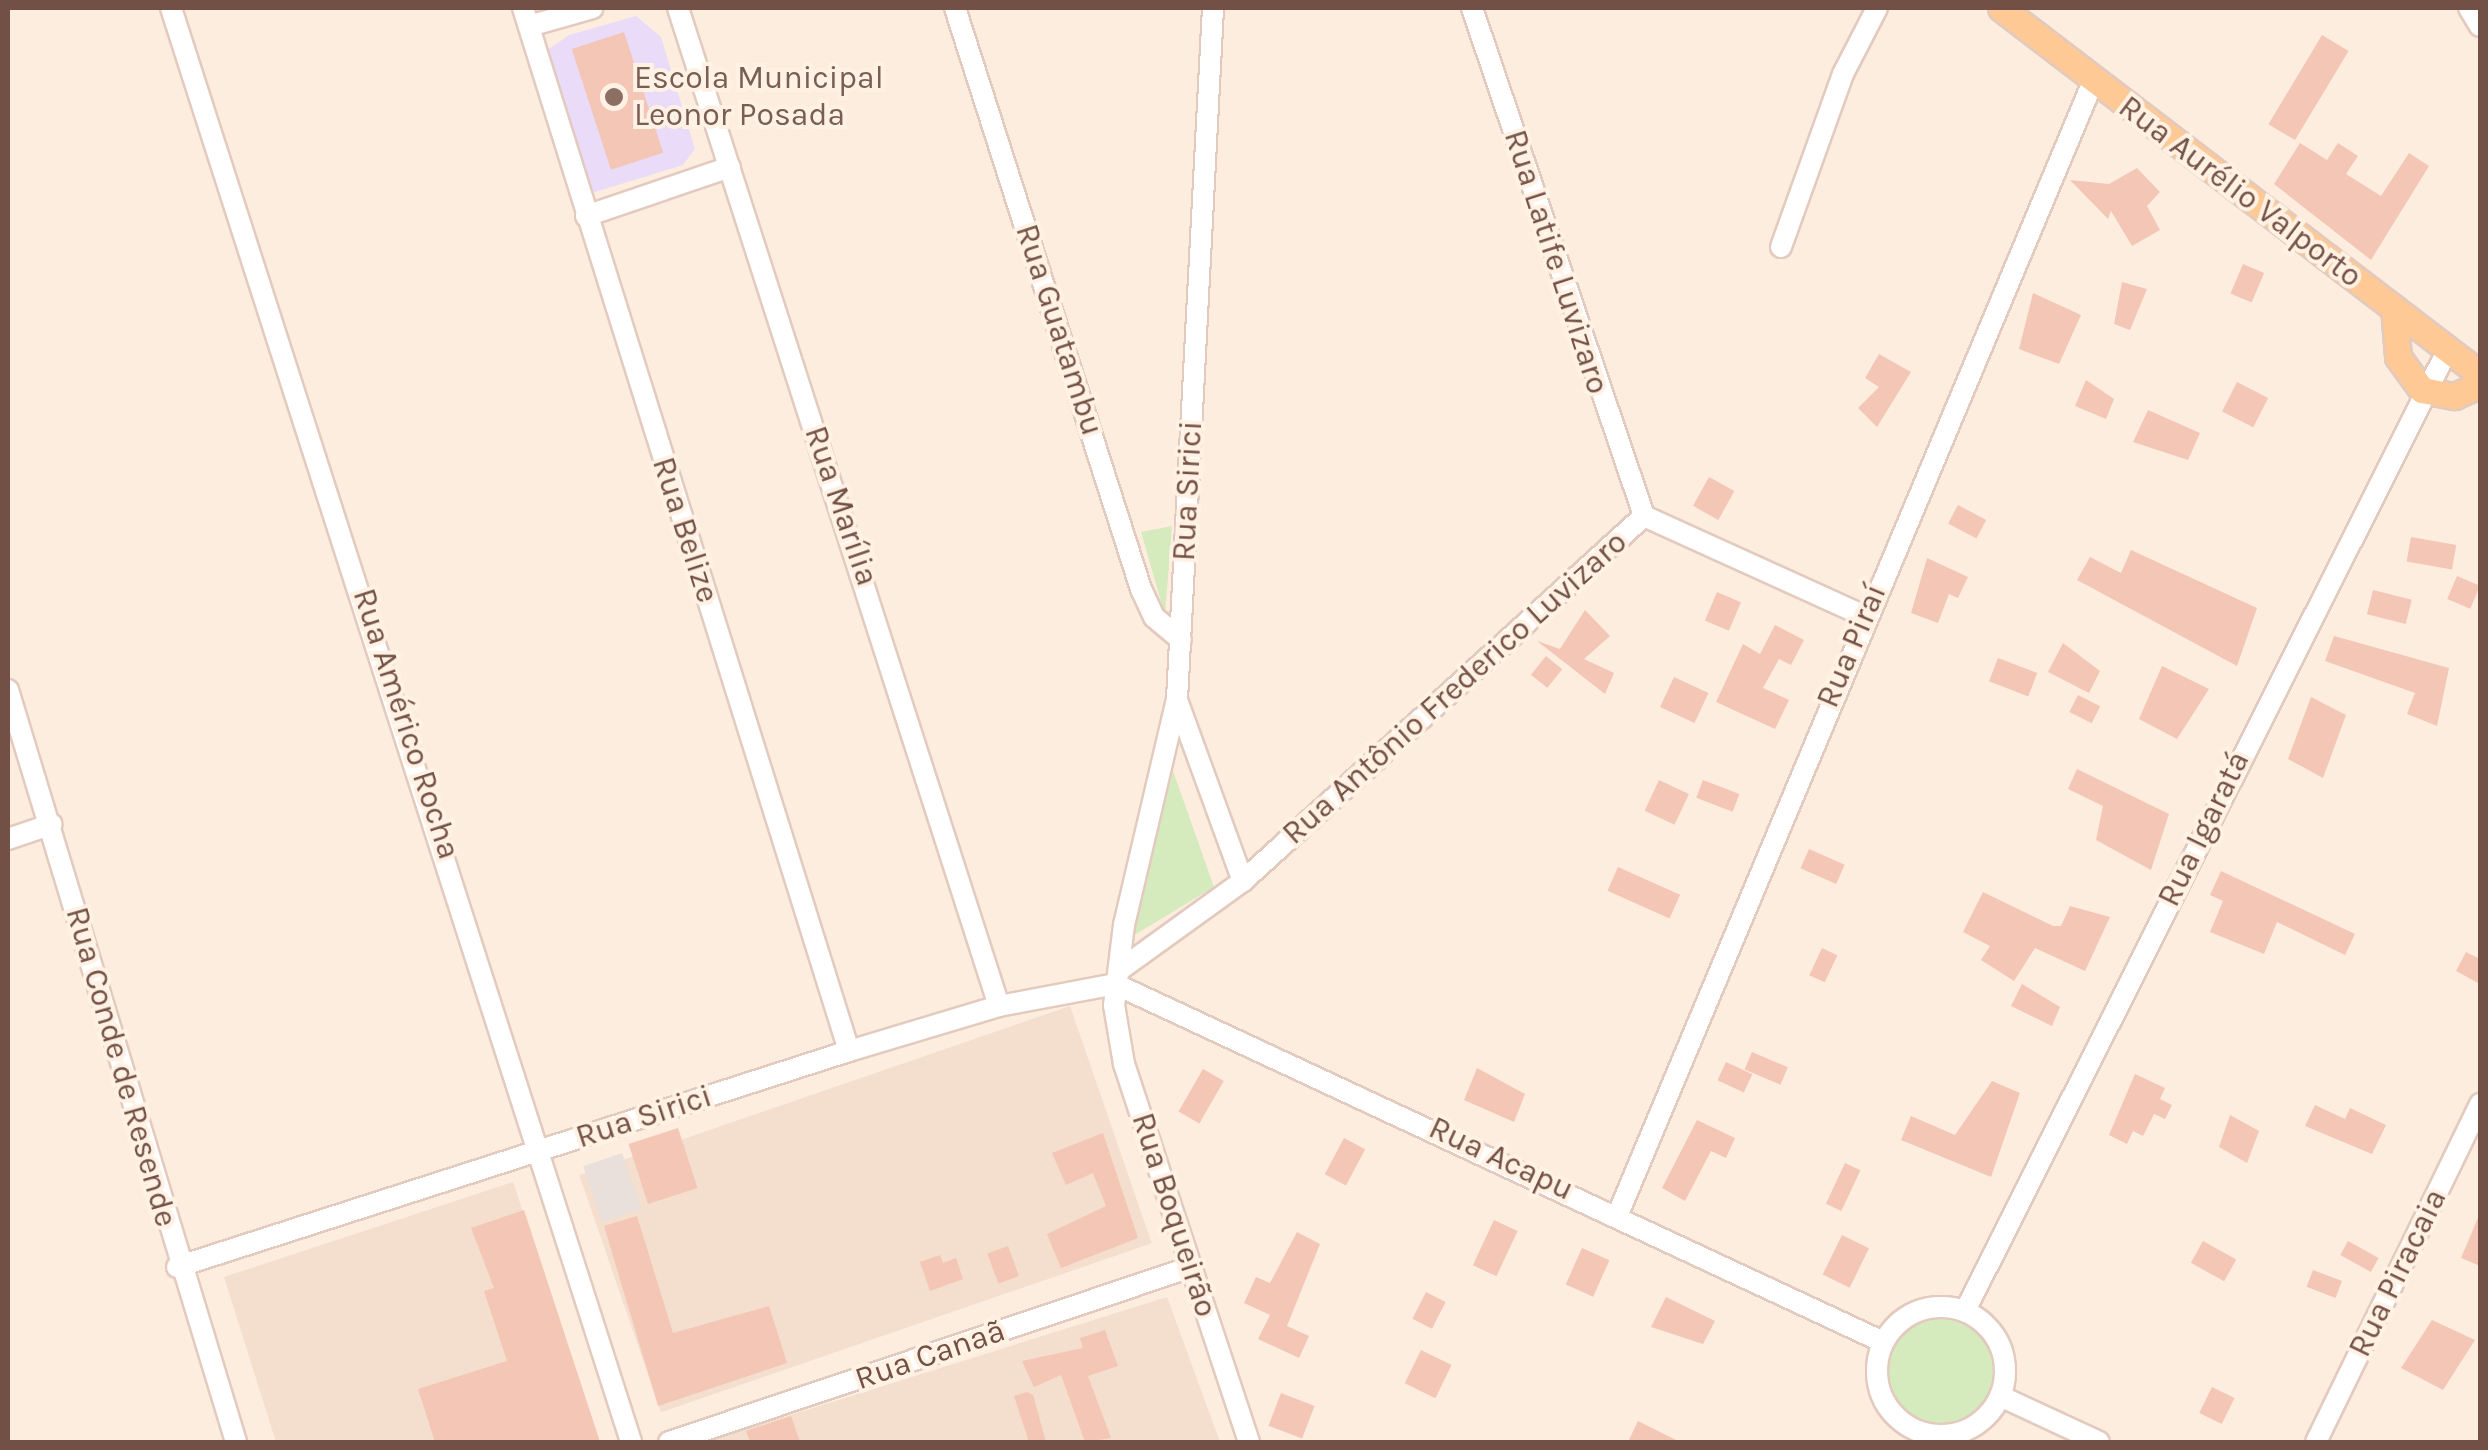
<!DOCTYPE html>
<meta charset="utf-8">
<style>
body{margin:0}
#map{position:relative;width:2488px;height:1450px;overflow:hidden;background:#fdeddf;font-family:Karla,sans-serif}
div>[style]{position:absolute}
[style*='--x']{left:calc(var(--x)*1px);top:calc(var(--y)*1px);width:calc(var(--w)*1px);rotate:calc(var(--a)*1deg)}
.residential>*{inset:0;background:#f4decd;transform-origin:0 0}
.industrial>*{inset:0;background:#eae0db;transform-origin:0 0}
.education>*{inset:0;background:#eadcf9}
.green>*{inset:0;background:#d5eabd}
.round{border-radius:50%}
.building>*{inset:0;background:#f3c6b5;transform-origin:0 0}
.roads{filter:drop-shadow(2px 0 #e3cabe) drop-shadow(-2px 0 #e3cabe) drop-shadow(0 2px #e3cabe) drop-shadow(0 -2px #e3cabe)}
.minor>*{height:20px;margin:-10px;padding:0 10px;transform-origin:10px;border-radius:10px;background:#fff}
.minor>.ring{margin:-10px;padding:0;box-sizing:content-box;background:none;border:20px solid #fff;border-radius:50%}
.major>*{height:25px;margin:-12.5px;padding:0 12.5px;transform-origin:12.5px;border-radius:12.5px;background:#fec994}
.dots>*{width:28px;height:28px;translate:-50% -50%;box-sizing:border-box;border:5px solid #fff2e5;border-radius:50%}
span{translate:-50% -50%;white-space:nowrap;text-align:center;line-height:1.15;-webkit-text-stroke:8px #fff2e5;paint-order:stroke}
.education-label{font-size:32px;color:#785e54}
.left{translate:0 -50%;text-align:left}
.street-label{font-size:32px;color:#735046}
.frame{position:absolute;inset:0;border:10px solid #735046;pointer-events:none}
</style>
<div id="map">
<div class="residential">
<div style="left:1070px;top:1006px;width:251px;height:519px;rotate:71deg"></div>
<div style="clip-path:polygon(513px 1182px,600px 1442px,276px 1442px,224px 1277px)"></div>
<div style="clip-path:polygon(1167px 1297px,1220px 1442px,701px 1442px,746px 1429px)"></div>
</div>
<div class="industrial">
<div style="left:622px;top:1153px;width:59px;height:41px;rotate:71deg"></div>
</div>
<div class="education">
<div style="clip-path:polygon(636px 16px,661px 37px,695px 149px,683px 165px,582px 196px,536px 58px,569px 35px)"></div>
</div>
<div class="green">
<div style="clip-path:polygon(1172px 526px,1165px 615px,1141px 532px)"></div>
<div style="clip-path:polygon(1173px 771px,1214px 887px,1131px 937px)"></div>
<div class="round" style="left:1887px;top:1318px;width:108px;height:108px"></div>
</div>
<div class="building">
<div style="left:624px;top:32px;width:127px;height:55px;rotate:72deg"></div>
<div style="left:2322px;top:35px;width:31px;height:104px;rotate:31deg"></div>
<div style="clip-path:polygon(2300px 143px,2327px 160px,2338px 143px,2358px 156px,2346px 174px,2381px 196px,2409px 153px,2429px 166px,2371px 260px,2274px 184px)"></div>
<div style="clip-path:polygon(2137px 168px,2160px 192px,2147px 206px,2160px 230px,2132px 246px,2111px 211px,2108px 219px,2070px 180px,2109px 184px)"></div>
<div style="left:2243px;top:264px;width:23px;height:32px;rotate:23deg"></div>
<div style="clip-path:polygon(2122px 282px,2147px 289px,2130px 330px,2114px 324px)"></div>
<div style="clip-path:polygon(2033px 293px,2081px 315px,2059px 364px,2019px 349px)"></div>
<div style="clip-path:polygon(1879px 354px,1911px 372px,1877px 427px,1858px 408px,1879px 387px,1865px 378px)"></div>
<div style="clip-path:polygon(2086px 380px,2114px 399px,2106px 419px,2075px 406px)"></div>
<div style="left:2237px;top:382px;width:35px;height:33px;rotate:27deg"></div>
<div style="clip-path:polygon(2148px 410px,2200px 433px,2188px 460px,2133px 442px)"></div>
<div style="left:1709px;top:477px;width:29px;height:33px;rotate:29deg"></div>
<div style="left:1958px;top:505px;width:32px;height:21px;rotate:28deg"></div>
<div style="left:2411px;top:537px;width:46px;height:25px;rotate:10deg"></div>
<div style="clip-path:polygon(2131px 550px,2257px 608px,2237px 666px,2077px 580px,2090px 557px,2121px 573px)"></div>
<div style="clip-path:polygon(1927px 558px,1968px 577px,1958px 598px,1949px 594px,1938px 623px,1911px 613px)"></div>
<div style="left:2457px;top:576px;width:25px;height:25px;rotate:23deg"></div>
<div style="left:2373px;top:590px;width:40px;height:25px;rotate:14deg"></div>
<div style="left:1717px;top:592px;width:26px;height:31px;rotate:23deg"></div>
<div style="clip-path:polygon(1585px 610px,1610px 636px,1584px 659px,1614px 673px,1605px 694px,1537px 641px,1560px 649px)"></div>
<div style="clip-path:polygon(1775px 625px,1804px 640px,1791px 665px,1779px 659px,1763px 688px,1789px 700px,1775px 729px,1716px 702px,1743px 644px,1760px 654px)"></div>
<div style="clip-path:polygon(2334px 636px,2449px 668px,2437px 726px,2407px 714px,2415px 693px,2325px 661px)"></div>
<div style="clip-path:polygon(2063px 643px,2100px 671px,2089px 693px,2048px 672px)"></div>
<div style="left:1546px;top:656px;width:21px;height:24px;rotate:39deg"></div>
<div style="left:1998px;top:658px;width:42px;height:25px;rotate:21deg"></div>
<div style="clip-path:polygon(2162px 666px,2209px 689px,2177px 739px,2139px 719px)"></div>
<div style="left:1674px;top:677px;width:38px;height:33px;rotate:25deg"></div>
<div style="left:2078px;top:695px;width:25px;height:19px;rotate:27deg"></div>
<div style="clip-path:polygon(2311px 697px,2346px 715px,2323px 778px,2288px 759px)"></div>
<div style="clip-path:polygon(2077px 769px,2169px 814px,2151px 870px,2096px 840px,2103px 806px,2068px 789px)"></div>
<div style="left:1659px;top:780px;width:33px;height:34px;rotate:25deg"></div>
<div style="left:1703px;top:780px;width:39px;height:19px;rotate:21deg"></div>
<div style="left:1809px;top:849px;width:39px;height:21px;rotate:24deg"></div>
<div style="left:1618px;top:867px;width:68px;height:26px;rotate:24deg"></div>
<div style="clip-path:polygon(2221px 871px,2355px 934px,2345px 955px,2277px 922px,2264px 954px,2210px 932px,2223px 901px,2210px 895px)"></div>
<div style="clip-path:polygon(1983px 892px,2053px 926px,2061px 926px,2070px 906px,2110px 917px,2085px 971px,2035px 948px,2014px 981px,1981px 960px,1990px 946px,1963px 932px)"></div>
<div style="left:1822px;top:948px;width:17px;height:30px;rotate:25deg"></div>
<div style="clip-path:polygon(2466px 952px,2480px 959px,2480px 984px,2456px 971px)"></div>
<div style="clip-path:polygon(2022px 984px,2060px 1007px,2052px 1026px,2011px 1006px)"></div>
<div style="left:1752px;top:1052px;width:39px;height:19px;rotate:23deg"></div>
<div style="left:1726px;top:1062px;width:29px;height:20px;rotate:25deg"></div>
<div style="clip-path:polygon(1477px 1068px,1525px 1094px,1514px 1122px,1464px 1100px)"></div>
<div style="left:1203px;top:1069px;width:24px;height:49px;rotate:30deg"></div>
<div style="clip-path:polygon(2135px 1074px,2165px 1088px,2160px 1099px,2172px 1105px,2165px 1119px,2154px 1114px,2143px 1136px,2133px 1131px,2127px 1144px,2109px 1135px)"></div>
<div style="clip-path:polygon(1992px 1081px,2020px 1093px,1991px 1177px,1901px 1140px,1911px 1116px,1955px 1135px)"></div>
<div style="clip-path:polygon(2315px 1105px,2345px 1119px,2350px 1108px,2386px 1125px,2372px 1154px,2305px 1126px)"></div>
<div style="clip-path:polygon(2230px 1115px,2259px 1131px,2247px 1163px,2219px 1147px)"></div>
<div style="clip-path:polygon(1697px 1120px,1735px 1138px,1726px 1158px,1711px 1151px,1685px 1201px,1662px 1188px)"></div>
<div style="left:678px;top:1128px;width:63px;height:52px;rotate:72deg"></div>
<div style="clip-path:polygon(1103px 1133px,1138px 1238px,1061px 1268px,1047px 1234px,1106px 1206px,1093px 1173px,1066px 1185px,1052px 1153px)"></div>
<div style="left:1344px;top:1138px;width:24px;height:41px;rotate:28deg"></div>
<div style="left:1845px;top:1163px;width:17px;height:45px;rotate:25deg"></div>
<div style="clip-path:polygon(524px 1210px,600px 1442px,435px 1442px,418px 1389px,507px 1361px,484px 1291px,494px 1288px,471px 1228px)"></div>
<div style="clip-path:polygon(2480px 1213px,2480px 1266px,2461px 1258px)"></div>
<div style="clip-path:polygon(637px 1216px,673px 1333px,769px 1306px,787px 1363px,658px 1406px,604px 1226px)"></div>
<div style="left:1494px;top:1220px;width:26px;height:50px;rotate:25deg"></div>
<div style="clip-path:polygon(1297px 1232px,1320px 1244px,1287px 1326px,1309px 1336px,1299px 1358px,1258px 1339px,1270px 1315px,1244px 1303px,1256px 1277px,1270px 1283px)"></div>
<div style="left:1842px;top:1235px;width:30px;height:44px;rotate:26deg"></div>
<div style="left:2203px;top:1241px;width:38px;height:25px;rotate:29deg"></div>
<div style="left:2348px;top:1241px;width:35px;height:16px;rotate:29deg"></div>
<div style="left:1008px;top:1246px;width:32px;height:22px;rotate:70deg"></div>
<div style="left:1582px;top:1248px;width:30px;height:40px;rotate:24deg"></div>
<div style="clip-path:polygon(940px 1255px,943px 1263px,956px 1258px,963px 1279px,930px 1291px,920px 1262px)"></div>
<div style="left:2313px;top:1270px;width:31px;height:18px;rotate:21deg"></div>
<div style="left:1426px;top:1292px;width:22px;height:30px;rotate:27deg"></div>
<div style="clip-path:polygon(1666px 1297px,1715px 1321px,1703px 1344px,1651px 1327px)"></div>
<div style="clip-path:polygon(2432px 1320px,2475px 1340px,2443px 1390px,2401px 1368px)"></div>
<div style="clip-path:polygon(1105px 1330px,1118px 1366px,1088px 1376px,1111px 1438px,1085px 1442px,1061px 1375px,1034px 1387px,1022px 1361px,1083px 1348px,1080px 1338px)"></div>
<div style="left:1421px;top:1350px;width:34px;height:37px;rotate:26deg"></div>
<div style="left:2212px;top:1387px;width:25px;height:29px;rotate:26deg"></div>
<div style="clip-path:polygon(1027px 1392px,1033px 1395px,1046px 1442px,1029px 1442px,1014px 1396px)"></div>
<div style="left:1281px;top:1393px;width:36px;height:35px;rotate:21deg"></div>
<div style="clip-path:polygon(791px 1416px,800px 1442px,750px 1442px,746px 1431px)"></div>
<div style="clip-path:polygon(1638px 1421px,1680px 1442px,1628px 1442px)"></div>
</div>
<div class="roads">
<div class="minor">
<div style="--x:171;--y:8;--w:1506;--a:72.21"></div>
<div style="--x:523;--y:8;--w:1093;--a:72.64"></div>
<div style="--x:678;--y:8;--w:1048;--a:72.17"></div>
<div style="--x:955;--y:8;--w:610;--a:72.25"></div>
<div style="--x:1141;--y:589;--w:31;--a:65"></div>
<div style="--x:1154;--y:617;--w:35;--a:40"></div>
<div style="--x:1213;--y:8;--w:692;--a:92.98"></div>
<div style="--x:1177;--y:699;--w:232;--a:103.2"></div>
<div style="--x:1124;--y:925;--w:81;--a:97.1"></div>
<div style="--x:1114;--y:1005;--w:60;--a:80.4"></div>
<div style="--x:1124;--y:1064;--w:398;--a:71.7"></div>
<div style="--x:1472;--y:8;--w:536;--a:71.29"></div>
<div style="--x:2469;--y:8;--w:21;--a:59"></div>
<div style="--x:529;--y:26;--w:66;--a:-15.7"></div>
<div style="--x:586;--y:216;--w:152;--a:-18.8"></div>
<div style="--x:1781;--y:247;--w:184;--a:-70.3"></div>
<div style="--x:1843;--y:74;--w:74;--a:-62.7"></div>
<div style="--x:1644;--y:516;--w:242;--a:24.4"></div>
<div style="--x:8;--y:690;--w:786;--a:73.13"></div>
<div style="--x:1177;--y:700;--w:193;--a:70"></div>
<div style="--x:8;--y:839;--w:46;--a:-18.8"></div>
<div style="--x:1121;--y:969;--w:150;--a:-35.8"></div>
<div style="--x:1243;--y:881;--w:542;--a:-42.31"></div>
<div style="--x:1115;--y:984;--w:847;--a:24.99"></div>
<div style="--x:1618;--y:1214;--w:1228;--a:-67.24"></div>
<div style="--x:177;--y:1267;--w:706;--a:-17.82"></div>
<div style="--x:849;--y:1051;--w:157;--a:-16.7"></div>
<div style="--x:999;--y:1006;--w:118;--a:-10.7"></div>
<div class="ring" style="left:1877px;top:1307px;width:108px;height:108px"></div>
<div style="--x:1965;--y:1311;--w:1076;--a:-63.34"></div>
<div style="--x:2000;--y:1396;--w:109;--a:24.9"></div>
<div style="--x:669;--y:1442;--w:551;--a:-18.53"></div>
<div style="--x:2316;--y:1442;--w:376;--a:-64.1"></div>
</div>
<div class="major">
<div style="--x:2001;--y:8;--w:603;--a:37.38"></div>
<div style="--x:2394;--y:308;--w:49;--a:85.3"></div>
<div style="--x:2398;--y:357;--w:41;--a:54"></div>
<div style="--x:2422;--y:390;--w:33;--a:11"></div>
<div style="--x:2454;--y:396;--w:28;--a:-23"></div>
</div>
</div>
<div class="dots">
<div style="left:614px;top:97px;background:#8d6e63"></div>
</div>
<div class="education-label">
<span class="left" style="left:634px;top:97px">Escola Municipal<br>Leonor Posada</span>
</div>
<div class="street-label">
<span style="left:2240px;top:192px;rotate:37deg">Rua Aurélio Valporto</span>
<span style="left:1556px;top:262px;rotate:72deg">Rua Latife Luvizaro</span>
<span style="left:1059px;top:330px;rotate:72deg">Rua Guatambu</span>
<span style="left:1188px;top:491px;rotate:-87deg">Rua Sirici</span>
<span style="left:841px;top:506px;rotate:71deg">Rua Marília</span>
<span style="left:685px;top:530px;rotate:72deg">Rua Belize</span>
<span style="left:1852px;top:646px;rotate:-67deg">Rua Piraí</span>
<span style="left:1455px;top:688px;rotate:-42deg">Rua Antônio Frederico Luvizaro</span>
<span style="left:406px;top:724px;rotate:72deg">Rua Américo Rocha</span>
<span style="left:2204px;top:829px;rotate:-64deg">Rua Igaratá</span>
<span style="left:121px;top:1067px;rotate:74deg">Rua Conde de Resende</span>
<span style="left:644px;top:1117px;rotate:-18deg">Rua Sirici</span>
<span style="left:1501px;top:1159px;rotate:25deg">Rua Acapu</span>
<span style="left:1174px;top:1215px;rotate:72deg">Rua Boqueirão</span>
<span style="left:2398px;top:1273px;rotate:-64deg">Rua Piracaia</span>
<span style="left:930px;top:1355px;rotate:-19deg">Rua Canaã</span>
</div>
<div class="frame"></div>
</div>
